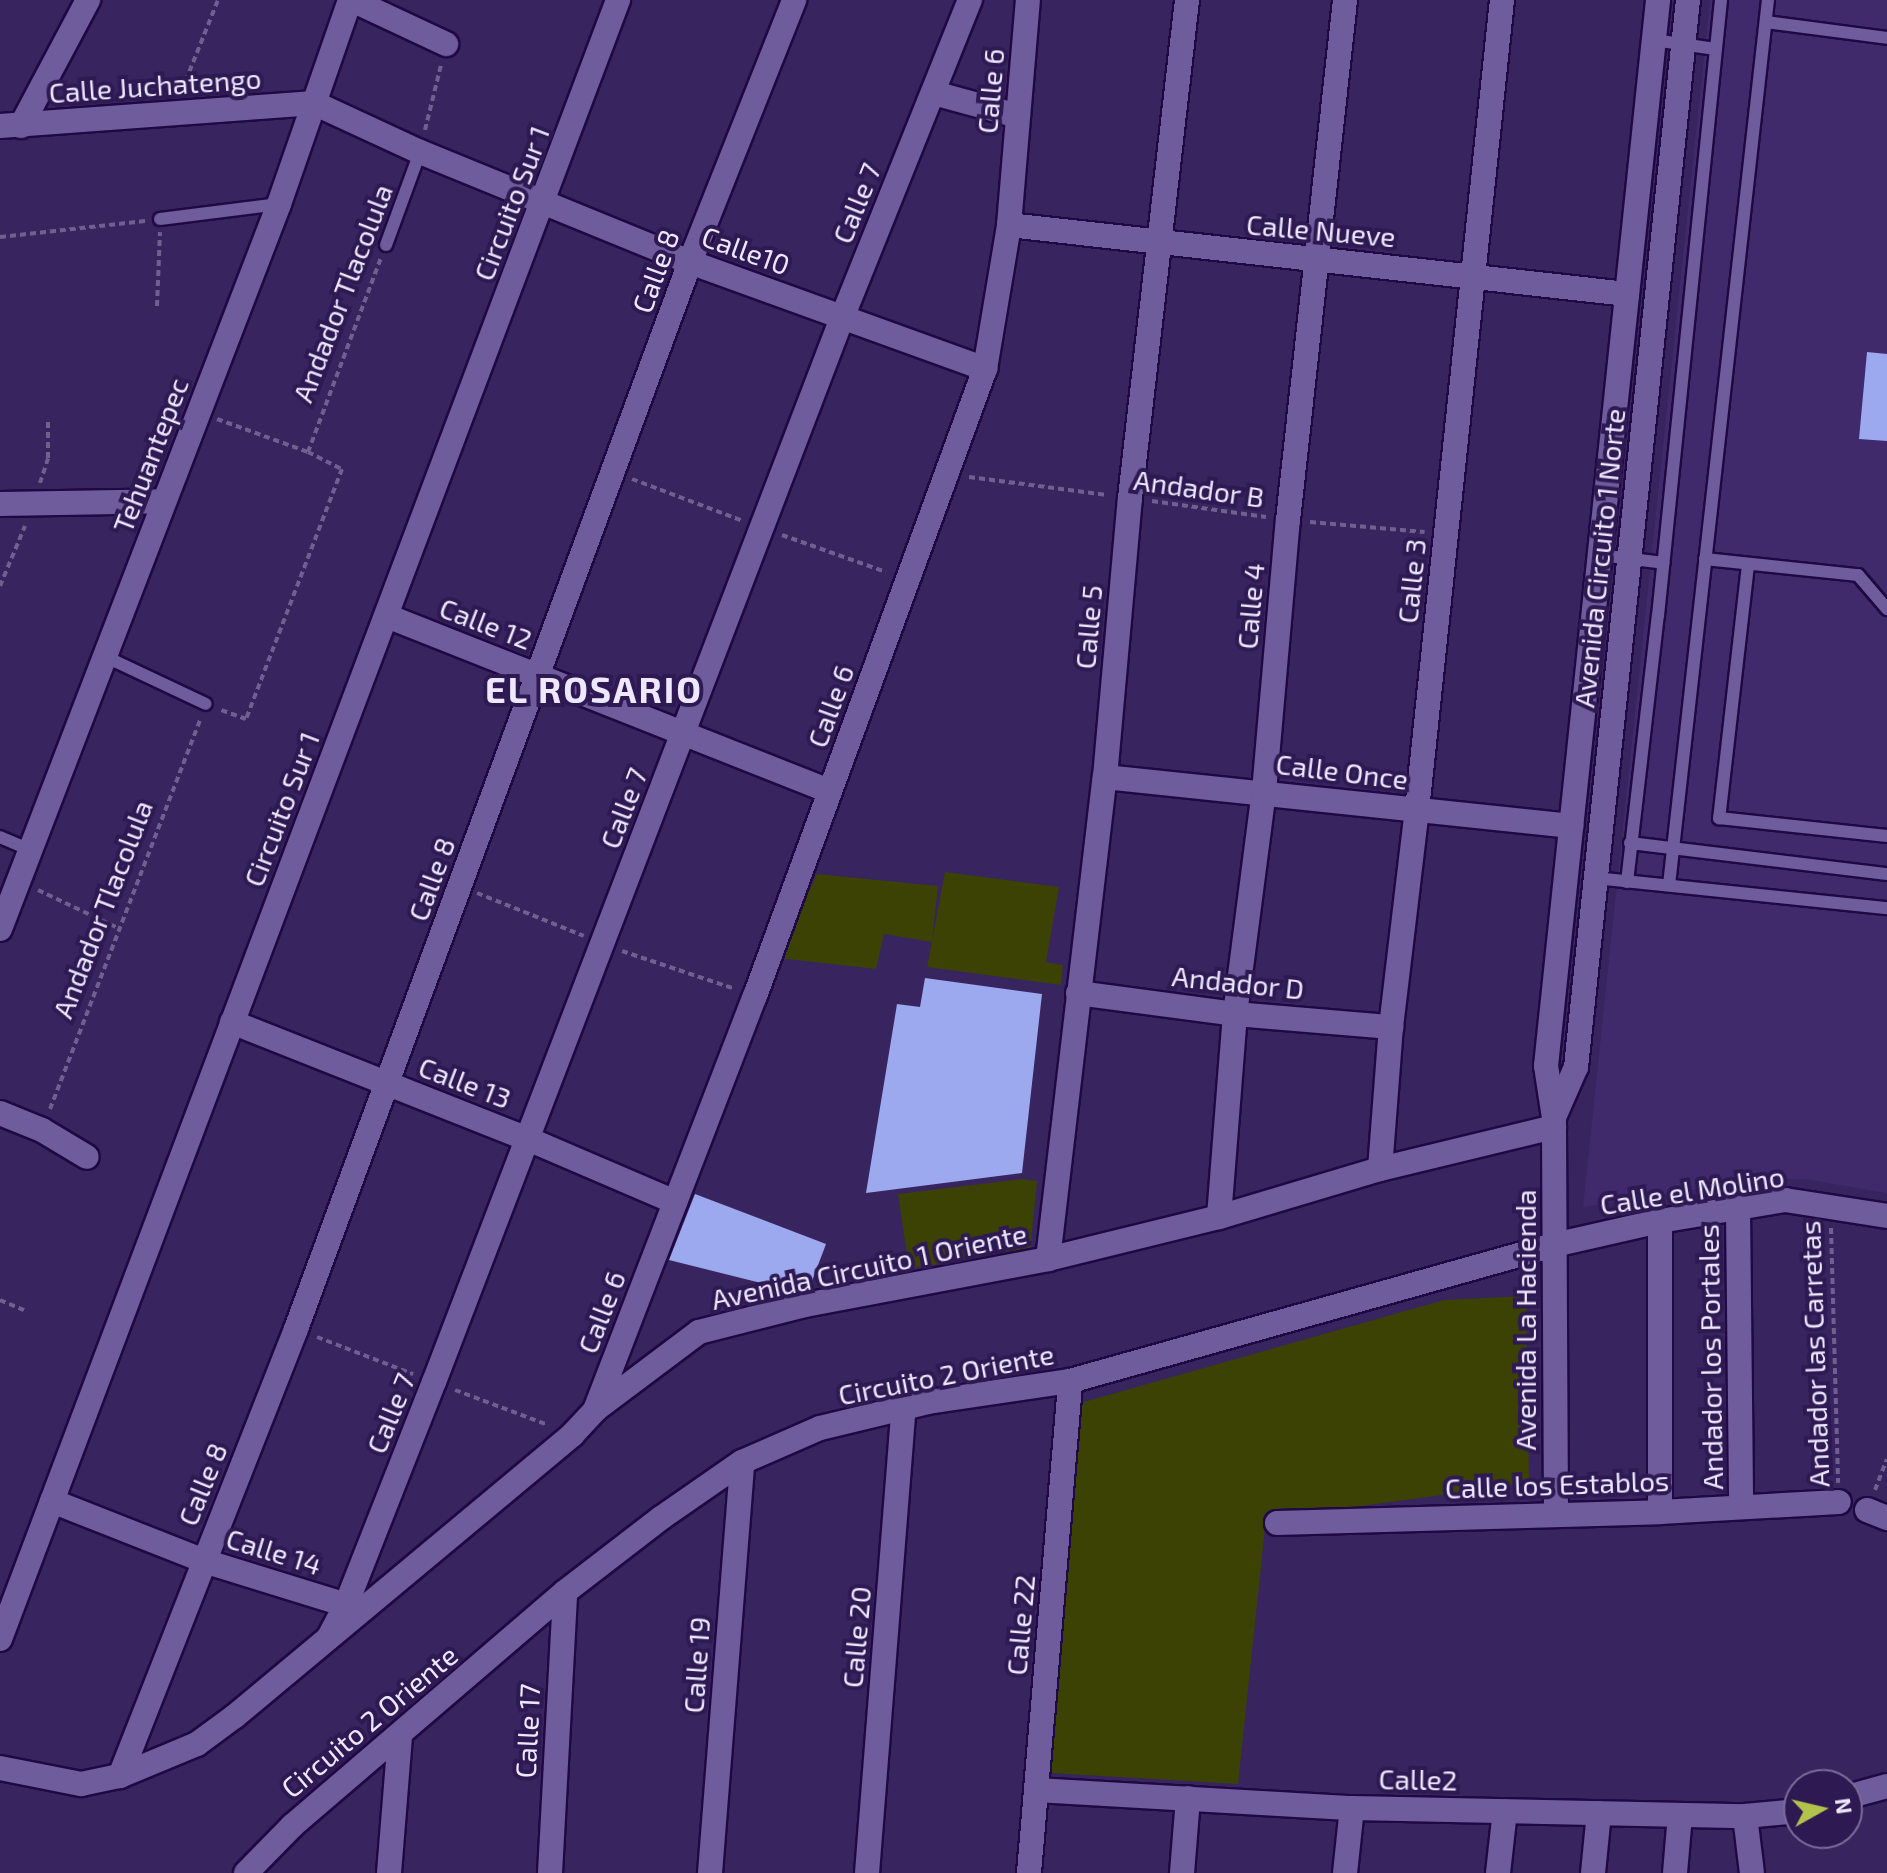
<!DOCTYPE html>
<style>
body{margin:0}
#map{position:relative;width:1887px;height:1873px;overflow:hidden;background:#38245f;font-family:"Exo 2",sans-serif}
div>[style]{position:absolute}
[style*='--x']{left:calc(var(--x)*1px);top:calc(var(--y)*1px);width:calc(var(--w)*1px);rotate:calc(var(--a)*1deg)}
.built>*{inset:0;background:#402a6c}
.green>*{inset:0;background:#3b4204}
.building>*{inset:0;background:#9ca9ef}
.path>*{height:4px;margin-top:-2px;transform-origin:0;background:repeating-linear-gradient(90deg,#6f6090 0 6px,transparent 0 10px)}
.roads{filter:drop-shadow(2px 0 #200842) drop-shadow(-2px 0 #200842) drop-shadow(0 2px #200842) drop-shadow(0 -2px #200842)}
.lane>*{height:12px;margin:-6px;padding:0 6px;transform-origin:6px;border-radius:6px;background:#6e5c9c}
.street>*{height:24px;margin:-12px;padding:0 12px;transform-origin:12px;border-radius:12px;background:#6e5c9c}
span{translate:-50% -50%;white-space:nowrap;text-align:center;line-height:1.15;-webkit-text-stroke:8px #2e1953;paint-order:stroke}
.street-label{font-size:28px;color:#ede8ff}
.district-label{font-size:36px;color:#ede8ff;font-weight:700;letter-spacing:2px}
.north{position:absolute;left:1783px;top:1769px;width:80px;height:80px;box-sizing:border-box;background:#2e1953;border:2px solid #7a6c98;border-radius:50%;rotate:82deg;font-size:22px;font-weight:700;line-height:32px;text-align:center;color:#ede8ff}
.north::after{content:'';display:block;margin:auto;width:28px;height:36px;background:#b3c24b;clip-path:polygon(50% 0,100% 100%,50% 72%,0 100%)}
</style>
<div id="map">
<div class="built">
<div style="clip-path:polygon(1710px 0,1887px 0,1887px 1193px,1805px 1179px,1762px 1179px,1583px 1207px)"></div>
</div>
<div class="green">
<div style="clip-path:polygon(945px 872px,1059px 887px,1046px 962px,1063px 965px,1061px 985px,927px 967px,932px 942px,884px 934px,876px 969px,778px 958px,817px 874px,938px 886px,932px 941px)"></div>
<div style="clip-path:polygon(1023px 1179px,1037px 1181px,1030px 1252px,909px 1268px,898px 1194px)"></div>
<div style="clip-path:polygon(1526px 1296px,1529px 1483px,1266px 1519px,1238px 1784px,1051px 1773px,1080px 1403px,1444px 1300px)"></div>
</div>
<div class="building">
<div style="clip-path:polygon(1867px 352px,1887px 354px,1887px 441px,1859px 439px)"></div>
<div style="clip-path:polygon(925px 978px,1042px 994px,1022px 1173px,866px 1193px,897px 1004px,920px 1007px)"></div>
<div style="clip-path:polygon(695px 1194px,826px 1244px,809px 1289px,797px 1292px,669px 1260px)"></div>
</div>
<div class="path">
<div style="--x:182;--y:90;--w:97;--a:-68.2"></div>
<div style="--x:425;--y:130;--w:67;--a:-76.2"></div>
<div style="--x:0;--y:237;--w:146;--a:-6.3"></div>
<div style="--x:157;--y:306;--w:74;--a:-87.7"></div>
<div style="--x:217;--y:419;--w:97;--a:19.9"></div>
<div style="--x:308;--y:452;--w:38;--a:27"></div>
<div style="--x:342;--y:469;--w:268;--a:111"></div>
<div style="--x:246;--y:719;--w:29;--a:-160"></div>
<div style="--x:308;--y:452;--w:207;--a:-69.4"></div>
<div style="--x:969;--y:477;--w:139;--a:7.4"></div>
<div style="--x:632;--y:479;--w:119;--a:20.7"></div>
<div style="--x:40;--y:483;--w:26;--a:-72"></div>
<div style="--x:48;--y:458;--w:40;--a:-90"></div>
<div style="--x:1152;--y:501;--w:115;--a:8"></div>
<div style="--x:1310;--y:522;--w:115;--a:5"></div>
<div style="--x:782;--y:535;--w:110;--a:19.6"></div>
<div style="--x:0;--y:586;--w:65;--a:-67.4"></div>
<div style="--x:38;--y:890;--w:91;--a:25.4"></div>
<div style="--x:477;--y:893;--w:115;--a:21.9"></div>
<div style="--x:622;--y:951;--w:119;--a:18.6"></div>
<div style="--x:50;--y:1109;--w:419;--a:-68.9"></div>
<div style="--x:1831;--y:1228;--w:255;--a:88.4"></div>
<div style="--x:0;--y:1300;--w:28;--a:23"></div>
<div style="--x:317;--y:1337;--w:103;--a:21.1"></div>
<div style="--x:455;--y:1390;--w:99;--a:20.6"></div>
<div style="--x:1875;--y:1490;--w:33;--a:-69"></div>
</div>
<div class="roads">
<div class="lane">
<div style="--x:1766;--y:22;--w:122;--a:7.5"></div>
<div style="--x:1654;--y:40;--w:62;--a:8.4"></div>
<div style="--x:160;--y:219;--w:120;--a:-7.2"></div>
<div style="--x:386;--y:245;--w:99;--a:-69.9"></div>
<div style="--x:1600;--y:555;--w:64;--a:7.1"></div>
<div style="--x:1705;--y:559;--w:154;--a:6"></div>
<div style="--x:1858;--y:575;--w:45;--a:49.5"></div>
<div style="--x:1748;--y:565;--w:255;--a:96.5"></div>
<div style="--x:1719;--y:818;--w:169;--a:6.1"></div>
<div style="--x:106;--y:657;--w:110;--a:25.2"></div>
<div style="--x:0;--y:837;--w:33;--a:23"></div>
<div style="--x:1630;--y:843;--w:259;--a:6.9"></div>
<div style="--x:1595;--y:878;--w:294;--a:5.9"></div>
<div style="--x:1627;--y:882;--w:268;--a:-83.4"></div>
<div style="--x:1658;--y:616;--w:619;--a:-84.16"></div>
<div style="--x:1669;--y:885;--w:891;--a:-83.62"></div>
</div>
<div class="street">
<div style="--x:352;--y:0;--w:104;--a:25.1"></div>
<div style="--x:934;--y:93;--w:87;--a:15.3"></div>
<div style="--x:0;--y:126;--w:315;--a:-4.2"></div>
<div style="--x:314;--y:103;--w:117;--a:24.8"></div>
<div style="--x:420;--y:152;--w:292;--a:22.2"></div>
<div style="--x:690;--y:262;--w:314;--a:19.9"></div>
<div style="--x:21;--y:126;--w:143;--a:-62"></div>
<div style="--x:1009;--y:225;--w:622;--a:6.37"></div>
<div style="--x:0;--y:504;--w:164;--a:-1"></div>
<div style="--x:387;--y:616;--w:476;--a:21.6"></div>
<div style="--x:1105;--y:777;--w:469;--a:6"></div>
<div style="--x:0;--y:929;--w:777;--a:-68.95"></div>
<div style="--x:279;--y:204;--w:216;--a:-70.8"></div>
<div style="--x:1078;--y:993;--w:158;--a:7.6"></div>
<div style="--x:1235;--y:1014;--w:157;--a:4.8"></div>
<div style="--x:232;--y:1022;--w:318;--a:21.6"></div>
<div style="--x:528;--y:1139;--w:160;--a:23.2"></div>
<div style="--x:0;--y:1113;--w:45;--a:22"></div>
<div style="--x:42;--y:1130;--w:52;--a:31"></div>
<div style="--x:1555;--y:1115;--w:52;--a:-66.4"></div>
<div style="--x:1576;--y:1067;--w:1073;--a:-84.01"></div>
<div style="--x:1380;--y:1169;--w:142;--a:-85.6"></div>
<div style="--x:1391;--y:1027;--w:219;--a:-83.2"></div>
<div style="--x:1417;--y:810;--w:814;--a:-84.01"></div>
<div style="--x:1738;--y:1208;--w:298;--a:89.4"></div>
<div style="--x:1219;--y:1217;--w:204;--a:-85.5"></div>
<div style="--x:1235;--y:1014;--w:224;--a:-82.6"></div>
<div style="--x:1264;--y:792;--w:273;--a:-85"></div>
<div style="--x:1288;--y:520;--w:523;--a:-83.74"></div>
<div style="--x:1660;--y:1221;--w:291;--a:90"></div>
<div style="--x:1048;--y:1259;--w:485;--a:-83.3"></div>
<div style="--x:1105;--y:777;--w:280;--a:-84.9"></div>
<div style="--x:1130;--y:498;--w:501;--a:-83.47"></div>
<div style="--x:595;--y:1410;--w:444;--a:-68.9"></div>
<div style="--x:755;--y:996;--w:668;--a:-69.86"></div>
<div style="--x:985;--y:369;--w:146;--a:-80.5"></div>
<div style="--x:1009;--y:225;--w:226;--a:-85.2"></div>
<div style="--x:52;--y:1501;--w:163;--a:21.5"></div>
<div style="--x:204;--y:1561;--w:149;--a:17.2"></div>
<div style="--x:1867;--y:1510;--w:22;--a:22"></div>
<div style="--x:1556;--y:1513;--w:395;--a:-90.3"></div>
<div style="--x:1554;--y:1118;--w:53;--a:-98.7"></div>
<div style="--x:1546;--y:1066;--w:1072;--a:-84"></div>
<div style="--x:1277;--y:1523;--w:383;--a:-1.6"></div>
<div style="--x:1660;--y:1512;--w:179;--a:-3.2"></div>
<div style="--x:329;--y:1637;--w:36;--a:-62"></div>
<div style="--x:346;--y:1605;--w:240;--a:-68.5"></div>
<div style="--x:434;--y:1382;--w:1140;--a:-69.02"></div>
<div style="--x:842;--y:318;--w:343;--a:-68.1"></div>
<div style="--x:0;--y:1639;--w:1752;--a:-69.34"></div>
<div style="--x:0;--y:1768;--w:83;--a:11.2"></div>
<div style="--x:81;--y:1784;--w:40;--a:-12"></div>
<div style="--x:120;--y:1776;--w:83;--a:-22.6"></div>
<div style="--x:197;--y:1744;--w:47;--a:-36.4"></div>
<div style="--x:235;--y:1716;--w:439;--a:-39.8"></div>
<div style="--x:572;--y:1435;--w:34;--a:-47"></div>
<div style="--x:595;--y:1410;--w:130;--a:-36.9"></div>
<div style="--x:699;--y:1332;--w:109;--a:-14.3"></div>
<div style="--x:805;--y:1305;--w:247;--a:-10.7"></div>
<div style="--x:1048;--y:1259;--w:176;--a:-13.8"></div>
<div style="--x:1219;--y:1217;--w:168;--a:-16.6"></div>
<div style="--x:1380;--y:1169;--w:179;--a:-13.6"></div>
<div style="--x:120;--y:1776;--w:480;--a:-68.5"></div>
<div style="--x:296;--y:1329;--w:1137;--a:-69.73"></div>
<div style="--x:690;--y:262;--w:282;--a:-68.3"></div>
<div style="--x:1036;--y:1790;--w:317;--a:3.3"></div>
<div style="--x:1352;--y:1808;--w:393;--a:1.2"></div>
<div style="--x:1745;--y:1816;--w:54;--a:-5.3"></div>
<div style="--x:1847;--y:1797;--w:41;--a:-15.4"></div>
<div style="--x:1745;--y:1816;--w:57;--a:83"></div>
<div style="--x:246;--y:1873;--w:66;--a:-45.6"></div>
<div style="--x:292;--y:1826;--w:360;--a:-40.6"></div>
<div style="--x:565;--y:1592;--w:121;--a:-37.6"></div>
<div style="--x:661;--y:1518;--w:98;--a:-34.7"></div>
<div style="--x:742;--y:1462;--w:85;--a:-23.6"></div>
<div style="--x:820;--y:1428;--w:111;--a:-13.5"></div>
<div style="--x:928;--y:1402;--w:144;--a:-8.4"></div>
<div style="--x:1070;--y:1381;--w:503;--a:-15.69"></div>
<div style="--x:1554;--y:1245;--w:109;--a:-12.8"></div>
<div style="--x:1660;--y:1221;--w:127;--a:-9.5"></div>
<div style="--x:1785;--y:1200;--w:103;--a:8.9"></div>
<div style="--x:389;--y:1873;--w:137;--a:-85.4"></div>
<div style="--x:550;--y:1873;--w:281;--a:-86.9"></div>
<div style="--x:710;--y:1873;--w:412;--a:-85.5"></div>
<div style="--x:867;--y:1873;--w:468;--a:-85.5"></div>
<div style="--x:1029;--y:1873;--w:494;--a:-85.2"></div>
<div style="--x:1182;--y:1873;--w:75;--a:-85.4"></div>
<div style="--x:1345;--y:1873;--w:65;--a:-83.9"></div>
<div style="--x:1498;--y:1873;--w:62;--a:-83.6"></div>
<div style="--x:1593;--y:1873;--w:60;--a:-84.3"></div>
<div style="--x:1675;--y:1873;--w:58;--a:-85.1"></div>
</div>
</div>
<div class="street-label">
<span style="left:155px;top:85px;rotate:-4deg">Calle Juchatengo</span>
<span style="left:990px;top:91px;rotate:-85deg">Calle 6</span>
<span style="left:511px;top:203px;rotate:-69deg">Circuito Sur 1</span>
<span style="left:856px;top:203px;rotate:-68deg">Calle 7</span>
<span style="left:1321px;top:230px;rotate:5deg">Calle Nueve</span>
<span style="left:746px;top:250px;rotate:20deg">Calle10</span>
<span style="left:655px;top:271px;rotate:-70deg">Calle 8</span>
<span style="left:342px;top:293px;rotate:-69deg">Andador Tlacolula</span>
<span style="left:150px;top:455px;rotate:-69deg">Tehuantepec</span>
<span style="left:1199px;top:488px;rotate:8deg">Andador B</span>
<span style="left:1599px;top:558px;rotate:-84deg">Avenida Circuito 1 Norte</span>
<span style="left:1411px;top:581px;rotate:-84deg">Calle 3</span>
<span style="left:1250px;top:606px;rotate:-85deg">Calle 4</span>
<span style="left:486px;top:623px;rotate:21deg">Calle 12</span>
<span style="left:1088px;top:627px;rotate:-85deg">Calle 5</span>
<span style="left:830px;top:706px;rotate:-70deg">Calle 6</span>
<span style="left:1342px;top:771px;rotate:7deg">Calle Once</span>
<span style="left:623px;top:808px;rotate:-69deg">Calle 7</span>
<span style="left:281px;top:809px;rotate:-69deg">Circuito Sur 1</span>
<span style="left:431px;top:879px;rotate:-70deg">Calle 8</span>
<span style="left:102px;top:909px;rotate:-69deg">Andador Tlacolula</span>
<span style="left:1238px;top:982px;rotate:6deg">Andador D</span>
<span style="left:465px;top:1082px;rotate:21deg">Calle 13</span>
<span style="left:1692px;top:1190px;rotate:-9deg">Calle el Molino</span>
<span style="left:869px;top:1266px;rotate:-12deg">Avenida Circuito 1 Oriente</span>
<span style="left:601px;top:1312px;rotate:-69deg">Calle 6</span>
<span style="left:1525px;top:1320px;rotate:-90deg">Avenida La Hacienda</span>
<span style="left:1814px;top:1354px;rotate:-92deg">Andador las Carretas</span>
<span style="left:1710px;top:1357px;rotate:-91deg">Andador los Portales</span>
<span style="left:946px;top:1374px;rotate:-11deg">Circuito 2 Oriente</span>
<span style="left:390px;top:1413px;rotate:-68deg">Calle 7</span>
<span style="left:202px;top:1484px;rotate:-68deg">Calle 8</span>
<span style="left:1557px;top:1484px;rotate:-2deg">Calle los Establos</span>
<span style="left:274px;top:1551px;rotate:17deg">Calle 14</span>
<span style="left:1020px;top:1625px;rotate:-85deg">Calle 22</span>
<span style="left:856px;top:1637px;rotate:-85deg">Calle 20</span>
<span style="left:696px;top:1665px;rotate:-86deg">Calle 19</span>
<span style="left:369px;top:1721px;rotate:-40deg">Circuito 2 Oriente</span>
<span style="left:527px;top:1731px;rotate:-87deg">Calle 17</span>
<span style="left:1418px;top:1779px;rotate:1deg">Calle2</span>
</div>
<div class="district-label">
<span style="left:594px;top:689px">EL ROSARIO</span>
</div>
<div class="north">N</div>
</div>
